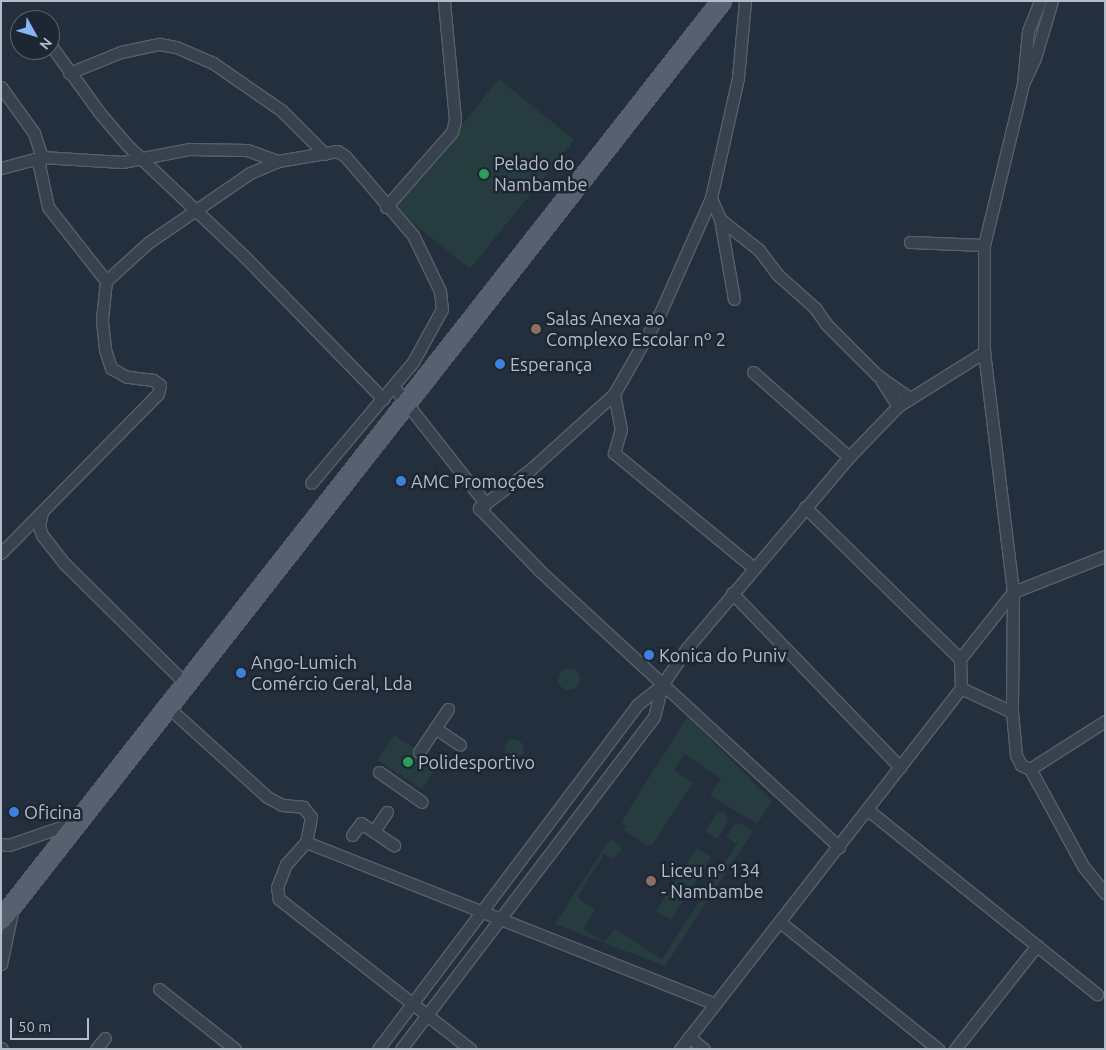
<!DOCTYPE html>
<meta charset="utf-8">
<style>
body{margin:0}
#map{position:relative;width:1106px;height:1050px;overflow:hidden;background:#242f3e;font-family:Ubuntu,sans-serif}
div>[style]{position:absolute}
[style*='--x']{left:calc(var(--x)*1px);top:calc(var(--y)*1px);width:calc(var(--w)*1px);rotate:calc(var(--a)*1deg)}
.green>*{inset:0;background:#263c3f;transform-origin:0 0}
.round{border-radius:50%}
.roads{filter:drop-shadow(1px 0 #565f6c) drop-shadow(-1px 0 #565f6c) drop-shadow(0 1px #565f6c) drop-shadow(0 -1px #565f6c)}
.minor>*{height:11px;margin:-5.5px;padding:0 5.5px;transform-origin:5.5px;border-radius:5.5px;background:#38414e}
.primary>*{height:19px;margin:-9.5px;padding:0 9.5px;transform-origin:9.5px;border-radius:9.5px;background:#56606e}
.dots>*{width:14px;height:14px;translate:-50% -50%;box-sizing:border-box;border:2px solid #1d2633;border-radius:50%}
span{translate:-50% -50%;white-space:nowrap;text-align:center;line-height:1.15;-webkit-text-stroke:5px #1d2633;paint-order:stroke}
.poi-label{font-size:18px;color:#b4bcc9}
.left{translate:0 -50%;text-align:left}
.frame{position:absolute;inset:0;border:2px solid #b4bcc9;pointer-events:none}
.north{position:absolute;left:10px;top:10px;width:50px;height:50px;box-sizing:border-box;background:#1d2633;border:1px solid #59626f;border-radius:50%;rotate:129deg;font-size:14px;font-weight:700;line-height:20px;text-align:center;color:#b4bcc9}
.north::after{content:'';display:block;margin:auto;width:18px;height:22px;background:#8ab4f8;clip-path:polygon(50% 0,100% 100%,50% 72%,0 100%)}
.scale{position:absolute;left:10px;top:1018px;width:79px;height:22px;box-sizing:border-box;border:2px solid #b4bcc9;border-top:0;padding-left:6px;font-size:15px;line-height:18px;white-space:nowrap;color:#b4bcc9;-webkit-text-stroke:4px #1d2633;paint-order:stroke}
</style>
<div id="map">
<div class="green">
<div style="left:499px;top:79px;width:97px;height:166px;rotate:39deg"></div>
<div class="round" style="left:558px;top:668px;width:22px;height:22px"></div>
<div style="clip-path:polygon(688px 716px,772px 801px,757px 824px,710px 795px,721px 779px,685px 754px,674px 770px,693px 783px,652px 845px,646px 845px,624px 830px,627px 826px,621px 822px)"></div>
<div style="left:394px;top:735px;width:53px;height:30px;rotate:33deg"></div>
<div class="round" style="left:504px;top:739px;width:20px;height:20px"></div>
<div style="clip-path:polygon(723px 811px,729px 819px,717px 839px,705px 831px,718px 812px)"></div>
<div style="clip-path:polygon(741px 823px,753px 831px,665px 966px,555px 924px,610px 839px,620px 845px,621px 850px,614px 859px,604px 854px,577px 897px,595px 910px,583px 929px,605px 942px,615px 929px,662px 959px,737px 844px,726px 837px,734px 825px)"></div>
<div style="left:697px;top:848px;width:17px;height:75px;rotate:33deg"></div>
</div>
<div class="roads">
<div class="minor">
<div style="--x:745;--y:1;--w:77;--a:95.2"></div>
<div style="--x:738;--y:78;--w:123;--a:102.7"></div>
<div style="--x:711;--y:198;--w:126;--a:113.9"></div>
<div style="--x:660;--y:313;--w:93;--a:119.6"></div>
<div style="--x:614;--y:394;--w:113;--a:137.9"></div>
<div style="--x:530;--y:470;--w:64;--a:143.3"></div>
<div style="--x:479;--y:508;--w:88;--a:45.9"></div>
<div style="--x:540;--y:571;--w:407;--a:42.7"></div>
<div style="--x:1052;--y:1;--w:59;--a:106.6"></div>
<div style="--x:1035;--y:58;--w:29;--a:115"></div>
<div style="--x:1023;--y:84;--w:166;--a:103.6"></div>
<div style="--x:984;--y:245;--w:107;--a:90"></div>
<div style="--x:984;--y:352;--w:242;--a:83.1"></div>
<div style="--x:1013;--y:592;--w:120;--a:90.5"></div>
<div style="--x:1012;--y:712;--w:43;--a:84.7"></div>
<div style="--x:1016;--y:755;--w:11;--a:63"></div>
<div style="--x:1021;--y:765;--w:10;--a:24"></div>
<div style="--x:1030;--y:769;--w:89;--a:-32.6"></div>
<div style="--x:52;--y:47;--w:80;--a:54.1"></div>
<div style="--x:99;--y:112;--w:43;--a:49.7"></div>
<div style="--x:127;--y:145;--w:163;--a:43.5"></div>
<div style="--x:245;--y:257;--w:198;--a:45.8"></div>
<div style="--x:69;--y:73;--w:56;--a:-22"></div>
<div style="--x:121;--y:52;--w:40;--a:-12"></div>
<div style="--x:160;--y:44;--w:16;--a:11"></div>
<div style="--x:176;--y:47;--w:40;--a:23.4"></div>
<div style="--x:213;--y:63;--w:83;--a:34.7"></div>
<div style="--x:281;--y:110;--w:62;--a:45"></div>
<div style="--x:1023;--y:83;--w:52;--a:-84.5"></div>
<div style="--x:1028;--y:31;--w:32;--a:-68"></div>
<div style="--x:1;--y:87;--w:57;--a:54.3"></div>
<div style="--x:34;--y:133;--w:25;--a:72"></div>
<div style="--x:42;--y:157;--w:9;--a:111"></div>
<div style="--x:39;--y:165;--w:43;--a:77.9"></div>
<div style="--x:48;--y:207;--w:94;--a:51.9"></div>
<div style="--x:106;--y:281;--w:58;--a:-42.2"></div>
<div style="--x:149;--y:242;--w:122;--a:-34.3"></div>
<div style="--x:250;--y:173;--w:30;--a:-23"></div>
<div style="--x:278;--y:161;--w:60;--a:-9.6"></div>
<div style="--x:337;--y:151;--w:9;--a:32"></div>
<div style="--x:345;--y:156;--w:104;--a:49.3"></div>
<div style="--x:413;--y:235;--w:62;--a:64.3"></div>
<div style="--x:440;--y:291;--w:18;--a:84"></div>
<div style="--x:442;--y:309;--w:60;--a:118.7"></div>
<div style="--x:413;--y:362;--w:158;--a:130.1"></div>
<div style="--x:1;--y:168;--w:42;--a:-15"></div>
<div style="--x:42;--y:157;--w:80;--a:3.6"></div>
<div style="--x:122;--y:162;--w:68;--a:-11"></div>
<div style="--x:189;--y:149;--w:58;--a:1"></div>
<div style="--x:247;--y:150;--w:33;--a:20"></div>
<div style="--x:711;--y:198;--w:23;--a:67"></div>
<div style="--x:720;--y:219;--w:81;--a:80.1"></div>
<div style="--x:386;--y:207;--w:100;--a:-48.7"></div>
<div style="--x:452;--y:132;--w:12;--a:-76"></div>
<div style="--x:455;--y:120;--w:120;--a:-95.3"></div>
<div style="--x:720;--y:219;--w:50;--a:38.5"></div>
<div style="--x:759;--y:250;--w:31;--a:53"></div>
<div style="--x:778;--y:275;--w:50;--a:41.7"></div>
<div style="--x:815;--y:308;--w:19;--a:55"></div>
<div style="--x:826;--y:324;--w:72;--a:45"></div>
<div style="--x:877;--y:375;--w:40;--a:34.9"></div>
<div style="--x:910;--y:242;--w:74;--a:2.3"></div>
<div style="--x:753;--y:372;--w:128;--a:41.5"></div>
<div style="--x:881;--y:380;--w:31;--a:57"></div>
<div style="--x:393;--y:386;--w:150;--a:51.8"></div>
<div style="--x:614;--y:394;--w:36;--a:79"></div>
<div style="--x:621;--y:429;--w:25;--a:106"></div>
<div style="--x:614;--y:453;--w:181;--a:39.4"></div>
<div style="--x:805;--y:507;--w:217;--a:44.4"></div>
<div style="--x:42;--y:512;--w:14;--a:102"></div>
<div style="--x:39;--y:526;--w:9;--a:72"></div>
<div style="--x:42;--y:535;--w:37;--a:52"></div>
<div style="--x:65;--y:564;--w:172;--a:44.8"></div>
<div style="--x:1;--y:553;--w:223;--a:-45.4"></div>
<div style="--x:158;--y:394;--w:9;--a:-77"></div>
<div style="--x:160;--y:385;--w:9;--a:-144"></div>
<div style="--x:153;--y:380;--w:26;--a:-173"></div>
<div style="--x:127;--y:377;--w:18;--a:-151"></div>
<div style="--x:111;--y:368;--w:20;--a:-108"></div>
<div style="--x:105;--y:349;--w:30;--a:-96"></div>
<div style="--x:102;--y:319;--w:38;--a:-84"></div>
<div style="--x:732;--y:593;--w:242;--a:46"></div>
<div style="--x:169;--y:708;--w:132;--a:42.2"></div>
<div style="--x:267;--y:797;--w:17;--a:28"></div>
<div style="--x:282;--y:805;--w:21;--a:5"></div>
<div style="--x:303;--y:807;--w:13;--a:51"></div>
<div style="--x:311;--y:817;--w:25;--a:101"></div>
<div style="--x:306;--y:842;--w:30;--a:132"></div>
<div style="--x:286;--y:864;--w:25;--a:111"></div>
<div style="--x:277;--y:887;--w:12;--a:81"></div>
<div style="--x:279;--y:899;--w:243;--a:38.1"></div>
<div style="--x:1012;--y:712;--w:56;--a:-154.8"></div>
<div style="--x:961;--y:688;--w:29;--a:-92"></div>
<div style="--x:960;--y:659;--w:85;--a:-51.7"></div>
<div style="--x:1013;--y:592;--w:99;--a:-21.4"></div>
<div style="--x:435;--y:728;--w:30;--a:34"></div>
<div style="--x:419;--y:752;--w:52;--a:-56"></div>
<div style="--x:1030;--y:769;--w:111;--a:61.3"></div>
<div style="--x:1083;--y:866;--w:35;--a:51"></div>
<div style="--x:379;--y:772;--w:52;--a:34.9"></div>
<div style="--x:868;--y:810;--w:294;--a:38.8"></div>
<div style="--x:374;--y:831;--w:23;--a:-56"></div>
<div style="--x:352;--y:835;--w:15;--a:-53"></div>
<div style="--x:361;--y:823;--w:40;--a:34"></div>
<div style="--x:306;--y:842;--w:440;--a:21.6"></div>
<div style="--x:1;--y:844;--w:8;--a:7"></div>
<div style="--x:9;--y:845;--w:70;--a:-19.2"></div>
<div style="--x:780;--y:922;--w:203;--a:38.8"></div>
<div style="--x:1;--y:964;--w:58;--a:-78.1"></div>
<div style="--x:159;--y:989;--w:97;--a:38.3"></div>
<div style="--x:689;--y:1037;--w:19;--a:39"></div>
<div style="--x:1;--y:1048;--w:1;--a:45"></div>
<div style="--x:96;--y:1049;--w:14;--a:-51"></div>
<div style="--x:378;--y:1049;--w:432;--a:-53"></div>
<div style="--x:638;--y:704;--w:31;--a:-38"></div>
<div style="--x:662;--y:685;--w:45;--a:-56"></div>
<div style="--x:687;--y:648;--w:250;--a:-49.7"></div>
<div style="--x:849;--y:457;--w:71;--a:-46.1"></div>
<div style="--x:898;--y:406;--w:102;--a:-32.1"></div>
<div style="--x:401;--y:1049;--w:417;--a:-52.7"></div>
<div style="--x:654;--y:717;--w:33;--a:-76"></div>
<div style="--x:680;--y:1049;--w:457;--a:-52.1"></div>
<div style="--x:955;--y:1049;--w:132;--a:-51.7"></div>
</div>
<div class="primary">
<div style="--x:1;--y:919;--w:1167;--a:-51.89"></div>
</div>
</div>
<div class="dots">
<div style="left:484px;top:174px;background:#2e9e5b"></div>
<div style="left:536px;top:329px;background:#8d6e63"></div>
<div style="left:500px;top:364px;background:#3f7fe0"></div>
<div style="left:401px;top:481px;background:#3f7fe0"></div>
<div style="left:649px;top:655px;background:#3f7fe0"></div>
<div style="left:241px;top:673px;background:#3f7fe0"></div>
<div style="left:408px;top:762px;background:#2e9e5b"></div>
<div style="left:14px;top:812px;background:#3f7fe0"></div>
<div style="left:651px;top:881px;background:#8d6e63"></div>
</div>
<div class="poi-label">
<span class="left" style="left:494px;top:174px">Pelado do<br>Nambambe</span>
<span class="left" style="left:546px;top:329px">Salas Anexa ao<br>Complexo Escolar nº 2</span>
<span class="left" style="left:510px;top:364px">Esperança</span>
<span class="left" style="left:411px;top:481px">AMC Promoções</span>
<span class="left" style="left:659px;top:655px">Konica do Puniv</span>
<span class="left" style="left:251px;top:673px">Ango-Lumich<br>Comércio Geral, Lda</span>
<span class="left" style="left:418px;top:762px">Polidesportivo</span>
<span class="left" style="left:24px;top:812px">Oficina</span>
<span class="left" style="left:661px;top:881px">Liceu nº 134<br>- Nambambe</span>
</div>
<div class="frame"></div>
<div class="north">N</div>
<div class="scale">50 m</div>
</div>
